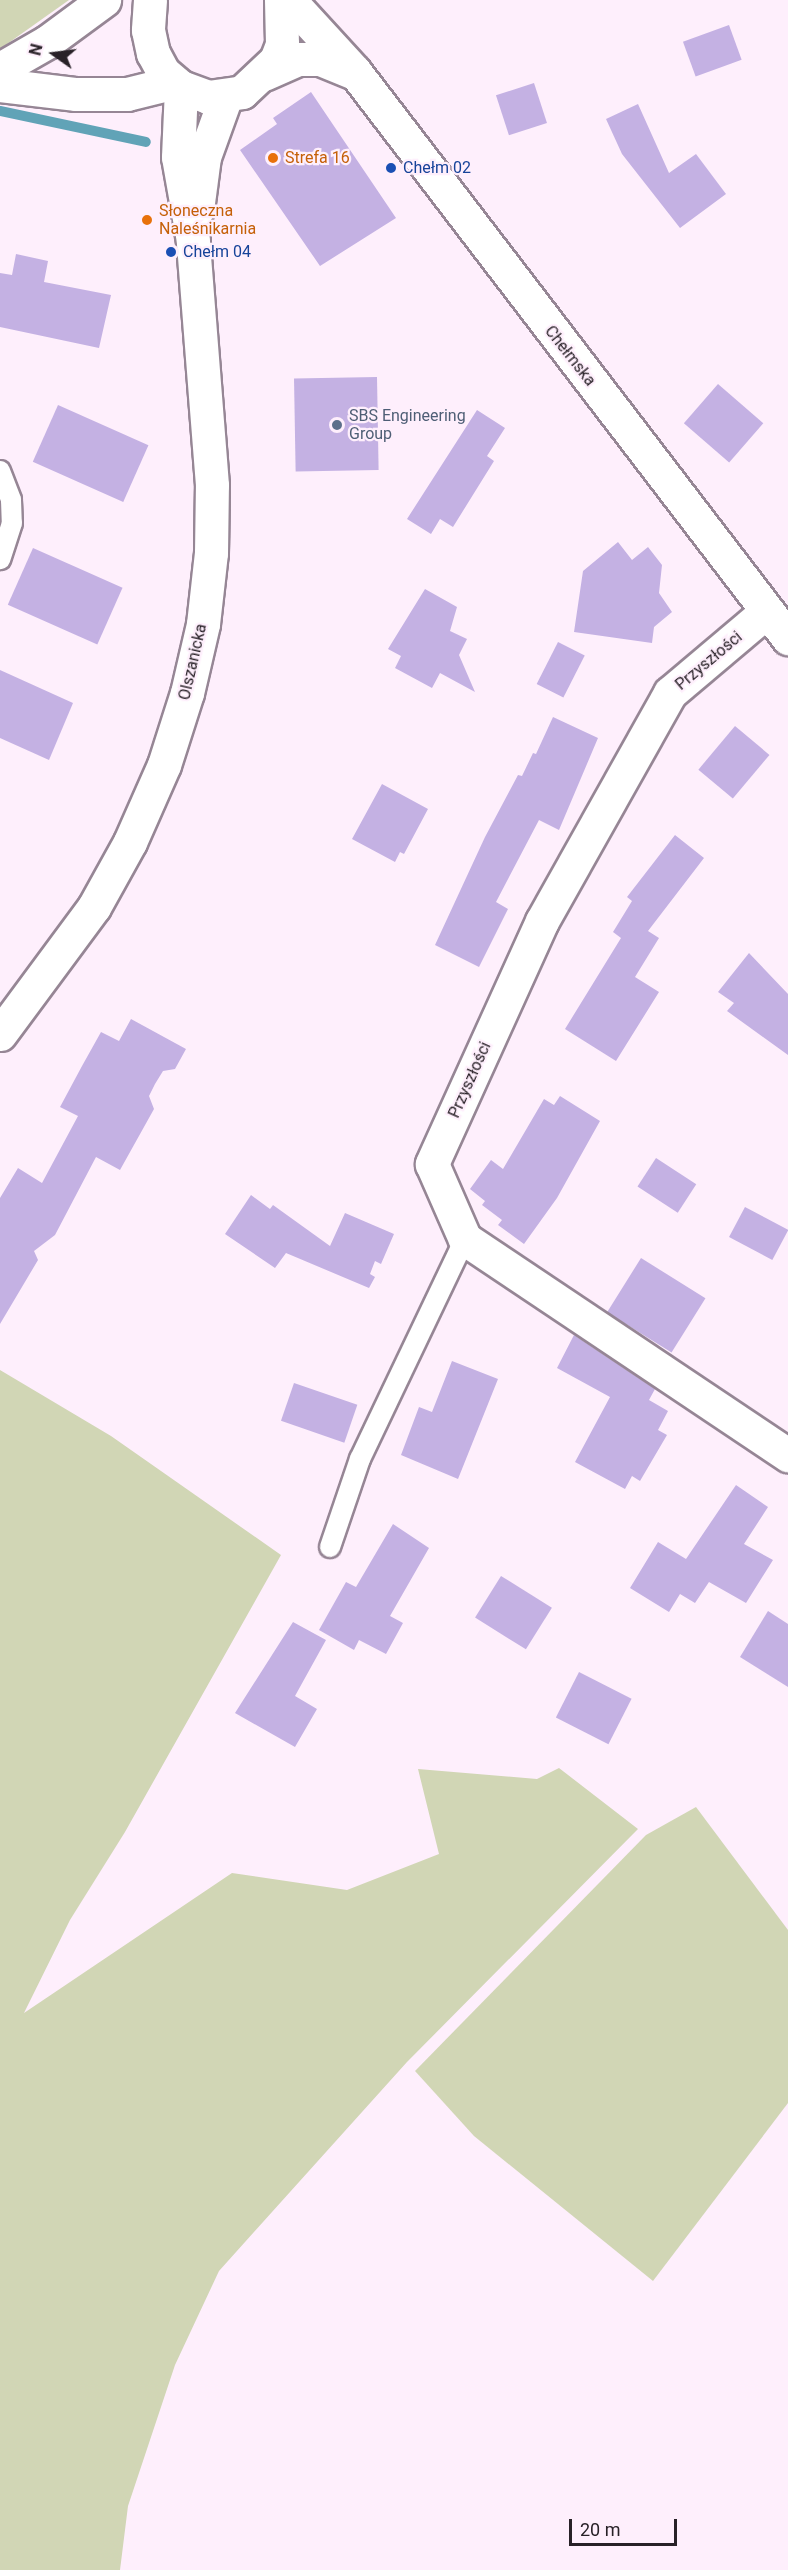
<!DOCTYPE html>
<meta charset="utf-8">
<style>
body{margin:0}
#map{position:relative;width:788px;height:2570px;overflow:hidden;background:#feeffc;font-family:Roboto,sans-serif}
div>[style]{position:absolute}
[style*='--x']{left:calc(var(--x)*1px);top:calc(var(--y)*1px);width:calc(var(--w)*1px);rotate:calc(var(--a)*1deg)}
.green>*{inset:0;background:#d1d6b5}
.stream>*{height:10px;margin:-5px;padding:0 5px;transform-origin:5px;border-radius:5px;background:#61a3b7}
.building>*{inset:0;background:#c4b1e3;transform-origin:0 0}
.roads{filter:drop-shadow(2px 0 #968695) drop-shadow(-2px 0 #968695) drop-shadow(0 2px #968695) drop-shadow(0 -2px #968695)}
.service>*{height:20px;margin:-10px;padding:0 10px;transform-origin:10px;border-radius:10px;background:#fff}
.minor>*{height:33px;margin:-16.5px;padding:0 16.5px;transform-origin:16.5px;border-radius:16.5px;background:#fff}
.tertiary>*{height:33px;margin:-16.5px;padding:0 16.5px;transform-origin:16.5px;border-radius:16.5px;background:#fff}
.dots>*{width:16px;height:16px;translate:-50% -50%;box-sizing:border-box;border:3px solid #feeffc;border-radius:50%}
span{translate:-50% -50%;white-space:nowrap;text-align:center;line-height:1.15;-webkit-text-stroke:4.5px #feeffc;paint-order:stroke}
.food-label{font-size:16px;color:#c56008}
.left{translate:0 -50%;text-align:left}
.transit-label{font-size:16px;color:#164399}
.street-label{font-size:16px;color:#282127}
.service-label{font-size:16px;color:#4e5e75}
.north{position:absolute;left:24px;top:24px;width:60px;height:60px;-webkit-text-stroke:4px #feeffc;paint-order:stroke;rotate:284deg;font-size:16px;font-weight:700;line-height:24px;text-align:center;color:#282127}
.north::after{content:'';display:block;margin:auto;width:21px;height:27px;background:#282127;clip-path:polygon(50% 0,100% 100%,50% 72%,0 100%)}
.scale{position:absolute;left:569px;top:2519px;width:108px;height:27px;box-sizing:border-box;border:3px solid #282127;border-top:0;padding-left:8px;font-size:18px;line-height:21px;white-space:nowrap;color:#282127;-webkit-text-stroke:4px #feeffc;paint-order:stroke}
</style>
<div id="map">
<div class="green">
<div style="clip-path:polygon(0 0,69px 0,0 49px)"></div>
<div style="clip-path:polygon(0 1370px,111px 1436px,281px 1555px,125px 1832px,70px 1920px,24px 2013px,232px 1873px,347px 1890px,439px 1854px,418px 1769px,537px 1779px,559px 1768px,638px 1829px,407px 2062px,219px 2271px,175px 2365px,128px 2506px,120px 2570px,0 2570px)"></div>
<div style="clip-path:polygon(696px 1807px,788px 1930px,788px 2103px,653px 2281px,474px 2136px,415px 2071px,646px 1835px)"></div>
</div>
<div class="stream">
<div style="--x:0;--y:111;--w:149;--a:12"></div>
</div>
<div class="building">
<div style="left:729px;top:25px;width:37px;height:49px;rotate:70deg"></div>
<div style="left:534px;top:83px;width:42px;height:40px;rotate:72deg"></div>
<div style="clip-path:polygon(311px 92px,396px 218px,320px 266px,240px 150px,277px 124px,273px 118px)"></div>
<div style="clip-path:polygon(638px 104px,669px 173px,696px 154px,726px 194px,680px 228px,622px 154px,606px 119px)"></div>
<div style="clip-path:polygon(16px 254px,48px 261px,44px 282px,111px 295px,99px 348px,0 327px,0 273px,12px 275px)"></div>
<div style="left:377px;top:377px;width:93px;height:83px;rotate:89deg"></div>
<div style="left:718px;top:384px;width:60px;height:52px;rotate:41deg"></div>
<div style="left:58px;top:405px;width:99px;height:62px;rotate:24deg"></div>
<div style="clip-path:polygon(477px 410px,505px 428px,487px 456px,494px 461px,453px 527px,440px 519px,431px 534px,407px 519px)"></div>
<div style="clip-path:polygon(618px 542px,632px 560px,648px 547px,662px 565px,659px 593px,672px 612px,654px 627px,652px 643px,574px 632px,583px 571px)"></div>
<div style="left:33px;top:548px;width:98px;height:62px;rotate:24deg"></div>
<div style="clip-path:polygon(425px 589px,457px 607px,450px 631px,467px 639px,459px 655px,475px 692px,440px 673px,432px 688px,395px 668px,401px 656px,388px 649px)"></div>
<div style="left:558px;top:642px;width:30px;height:47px;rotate:27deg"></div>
<div style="clip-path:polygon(0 670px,73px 703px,49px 760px,0 738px)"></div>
<div style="clip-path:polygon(553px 717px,598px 738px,559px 830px,539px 820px,496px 902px,508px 909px,479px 967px,435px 945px,485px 837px,518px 775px,522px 776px,533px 753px,536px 754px)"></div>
<div style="left:735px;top:726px;width:45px;height:57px;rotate:40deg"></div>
<div style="clip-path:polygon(382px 784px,428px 809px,404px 854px,400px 852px,395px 862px,352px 839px)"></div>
<div style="clip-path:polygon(675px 835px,704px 858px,648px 931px,659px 938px,635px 977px,659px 992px,616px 1061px,565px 1029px,621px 938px,613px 932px,632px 901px,627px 897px)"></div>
<div style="clip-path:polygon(749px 953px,788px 994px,788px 1055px,727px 1011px,734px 1003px,718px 992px)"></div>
<div style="clip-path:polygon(131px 1019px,186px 1049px,175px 1069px,163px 1071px,155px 1084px,149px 1096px,154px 1109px,120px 1170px,96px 1157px,55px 1235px,34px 1251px,38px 1260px,0 1324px,0 1198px,18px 1168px,42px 1183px,78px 1116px,60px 1107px,82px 1066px,101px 1032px,119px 1041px)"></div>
<div style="clip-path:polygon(560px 1096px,600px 1121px,557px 1198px,524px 1244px,498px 1225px,502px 1220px,482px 1205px,485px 1201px,470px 1189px,491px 1160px,503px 1169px,544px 1099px,554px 1105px)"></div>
<div style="left:656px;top:1158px;width:48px;height:34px;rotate:33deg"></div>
<div style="clip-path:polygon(251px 1195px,270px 1209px,273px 1205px,330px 1246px,345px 1213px,394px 1234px,381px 1264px,375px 1261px,370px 1274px,375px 1277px,369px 1288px,286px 1253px,275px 1268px,225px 1234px)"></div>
<div style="left:745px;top:1207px;width:49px;height:34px;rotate:28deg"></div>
<div style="left:641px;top:1258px;width:76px;height:64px;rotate:32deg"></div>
<div style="clip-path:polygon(574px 1335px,655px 1389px,649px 1400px,668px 1411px,658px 1430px,667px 1435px,640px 1481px,632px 1476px,625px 1489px,575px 1462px,610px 1397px,557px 1368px)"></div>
<div style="clip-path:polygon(452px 1361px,498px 1379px,458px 1479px,401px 1455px,419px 1407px,432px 1412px)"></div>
<div style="left:294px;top:1383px;width:67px;height:40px;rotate:19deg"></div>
<div style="clip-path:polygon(736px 1485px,768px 1507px,744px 1544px,773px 1560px,746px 1603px,709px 1582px,695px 1603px,680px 1594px,669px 1612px,630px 1588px,658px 1542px,686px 1559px)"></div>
<div style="clip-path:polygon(393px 1524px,429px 1548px,390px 1616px,403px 1623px,386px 1654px,359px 1640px,354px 1650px,319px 1630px,346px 1582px,356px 1587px)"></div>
<div style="left:501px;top:1576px;width:60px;height:49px;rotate:32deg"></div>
<div style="clip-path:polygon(768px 1611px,788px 1624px,788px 1687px,740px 1657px)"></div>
<div style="clip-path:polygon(293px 1622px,326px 1640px,295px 1696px,317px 1709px,295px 1747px,235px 1713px)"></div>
<div style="left:579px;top:1672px;width:59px;height:51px;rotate:27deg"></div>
</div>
<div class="roads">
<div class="service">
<div style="--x:0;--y:471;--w:31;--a:69"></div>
<div style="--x:11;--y:500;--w:23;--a:88"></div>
<div style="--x:12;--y:523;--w:38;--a:108"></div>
<div style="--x:330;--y:1547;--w:93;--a:-71.2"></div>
<div style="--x:360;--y:1459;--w:244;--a:-64.5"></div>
</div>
<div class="minor">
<div style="--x:767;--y:611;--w:127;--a:139.8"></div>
<div style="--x:670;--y:693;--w:261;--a:119.3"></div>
<div style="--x:542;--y:921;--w:267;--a:114.4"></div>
<div style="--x:432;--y:1164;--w:82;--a:66.3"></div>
<div style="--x:465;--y:1239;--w:389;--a:33.8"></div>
</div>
<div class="tertiary">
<div style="--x:150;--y:0;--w:30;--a:94"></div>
<div style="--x:148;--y:30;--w:24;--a:78"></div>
<div style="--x:153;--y:53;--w:21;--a:62"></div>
<div style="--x:163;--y:72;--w:23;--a:40"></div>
<div style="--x:181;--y:87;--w:29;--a:20"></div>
<div style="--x:208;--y:97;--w:34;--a:-8"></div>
<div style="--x:242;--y:92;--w:47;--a:-43.3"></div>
<div style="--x:276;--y:60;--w:17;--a:-69"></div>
<div style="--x:282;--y:44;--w:44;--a:-91.3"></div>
<div style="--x:289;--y:0;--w:98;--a:47.5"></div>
<div style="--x:355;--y:72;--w:713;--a:52.58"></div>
<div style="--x:0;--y:69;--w:54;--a:-29.9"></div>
<div style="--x:47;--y:42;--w:71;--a:-36.4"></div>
<div style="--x:264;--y:74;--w:36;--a:-24"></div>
<div style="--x:297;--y:59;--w:23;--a:0"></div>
<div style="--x:320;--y:59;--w:35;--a:22"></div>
<div style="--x:0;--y:85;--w:77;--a:6.8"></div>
<div style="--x:76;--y:94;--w:51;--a:0"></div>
<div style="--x:127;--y:94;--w:49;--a:-14"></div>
<div style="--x:197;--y:210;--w:53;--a:-82.5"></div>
<div style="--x:204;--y:157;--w:65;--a:-70.2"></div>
<div style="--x:0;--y:1034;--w:158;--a:-53.5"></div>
<div style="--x:94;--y:907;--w:74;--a:-61"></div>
<div style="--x:130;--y:842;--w:84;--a:-66.2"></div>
<div style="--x:164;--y:765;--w:76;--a:-72.3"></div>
<div style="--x:187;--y:693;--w:71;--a:-76.9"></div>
<div style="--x:203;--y:624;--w:71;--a:-83.6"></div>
<div style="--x:211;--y:553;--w:68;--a:-89.2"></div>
<div style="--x:212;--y:485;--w:245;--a:-94.5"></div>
<div style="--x:193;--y:241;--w:85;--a:-100.1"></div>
<div style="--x:178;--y:157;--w:70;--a:-87.5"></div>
</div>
</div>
<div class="dots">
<div style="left:273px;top:158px;background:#e8710a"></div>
<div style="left:391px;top:168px;background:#1a4fb4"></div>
<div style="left:147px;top:220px;background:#e8710a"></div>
<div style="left:171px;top:252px;background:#1a4fb4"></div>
<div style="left:337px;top:425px;background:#5c6f8a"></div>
</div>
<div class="food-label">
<span class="left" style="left:285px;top:158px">Strefa 16</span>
<span class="left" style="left:159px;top:220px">Słoneczna<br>Naleśnikarnia</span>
</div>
<div class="transit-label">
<span class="left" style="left:403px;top:168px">Chełm 02</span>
<span class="left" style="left:183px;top:252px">Chełm 04</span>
</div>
<div class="street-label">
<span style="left:570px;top:356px;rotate:52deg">Chełmska</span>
<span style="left:709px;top:661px;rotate:-40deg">Przyszłości</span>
<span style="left:193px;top:662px;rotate:-77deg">Olszanicka</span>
<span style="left:470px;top:1080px;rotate:-66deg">Przyszłości</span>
</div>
<div class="service-label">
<span class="left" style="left:349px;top:425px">SBS Engineering<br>Group</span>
</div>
<div class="north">N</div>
<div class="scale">20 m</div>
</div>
